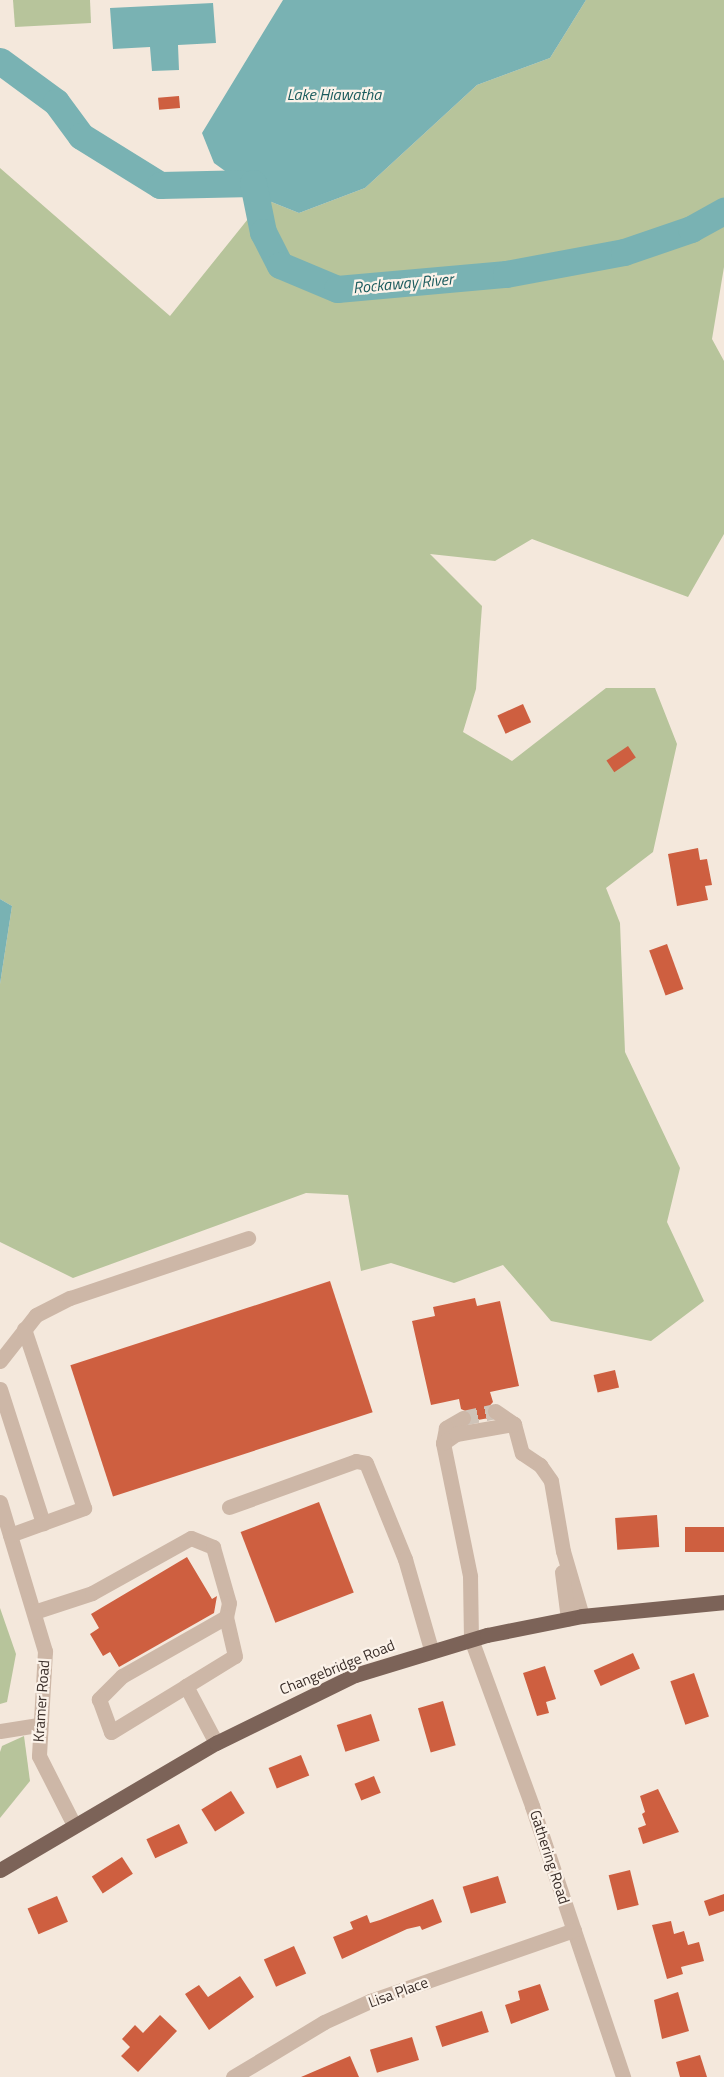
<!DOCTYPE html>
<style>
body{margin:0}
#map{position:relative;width:724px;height:2077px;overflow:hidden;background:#f4e8dc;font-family:"Titillium Web",sans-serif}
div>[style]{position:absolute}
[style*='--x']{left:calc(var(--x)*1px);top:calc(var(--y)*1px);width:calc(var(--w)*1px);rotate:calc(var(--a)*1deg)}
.green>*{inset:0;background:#b7c49b}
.water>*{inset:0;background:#79b2b3}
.river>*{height:27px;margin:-13.5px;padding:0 13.5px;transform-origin:13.5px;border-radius:13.5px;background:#79b2b3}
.building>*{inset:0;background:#ce5f40;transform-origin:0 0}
.minor-tunnel>*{height:15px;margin-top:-7.5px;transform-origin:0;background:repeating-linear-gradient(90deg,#cfc3b8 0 15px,transparent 0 23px)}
.minor>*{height:15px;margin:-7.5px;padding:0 7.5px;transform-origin:7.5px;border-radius:7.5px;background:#cdb7a7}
.major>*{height:15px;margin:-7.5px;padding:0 7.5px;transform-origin:7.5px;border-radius:7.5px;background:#7c6358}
span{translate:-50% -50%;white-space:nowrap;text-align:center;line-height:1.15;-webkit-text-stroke:4.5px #fbf2e9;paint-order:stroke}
.street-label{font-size:15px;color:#392d28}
.water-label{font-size:16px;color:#1b5b5d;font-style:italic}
</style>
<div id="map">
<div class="green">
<div style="clip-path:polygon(13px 0,90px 0,91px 23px,15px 27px)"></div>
<div style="clip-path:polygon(586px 0,724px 0,724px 267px,712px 339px,724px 361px,724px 534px,688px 597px,532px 539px,495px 561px,430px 554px,482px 606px,476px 689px,463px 732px,512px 761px,606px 688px,655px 688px,677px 744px,653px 852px,606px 888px,620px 923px,625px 1052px,680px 1168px,667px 1222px,704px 1301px,651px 1341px,551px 1321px,503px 1265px,454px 1283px,391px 1263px,361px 1271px,348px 1195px,306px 1193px,73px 1278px,0 1242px,0 984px,12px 906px,0 899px,0 168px,170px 316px,264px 199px,299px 213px,365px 188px,477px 85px,550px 58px)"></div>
<div style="clip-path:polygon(0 1608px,16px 1654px,7px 1702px,0 1704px)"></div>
<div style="clip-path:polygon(24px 1736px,30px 1781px,0 1818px,0 1752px,2px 1746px)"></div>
</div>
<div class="water">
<div style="clip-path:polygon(283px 0,586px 0,550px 58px,477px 85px,365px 188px,299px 213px,264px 199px,214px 163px,202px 133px)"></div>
<div style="clip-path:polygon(213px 3px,216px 43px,178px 45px,179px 70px,152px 71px,150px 47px,113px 49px,110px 8px)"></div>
<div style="clip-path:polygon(0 899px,12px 906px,0 984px)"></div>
</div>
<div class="river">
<div style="--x:0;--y:61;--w:69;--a:36.2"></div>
<div style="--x:56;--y:102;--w:42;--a:53.7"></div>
<div style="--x:81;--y:136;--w:93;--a:31.8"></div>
<div style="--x:160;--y:185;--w:93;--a:-1.2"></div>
<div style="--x:253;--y:183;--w:50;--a:78.5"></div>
<div style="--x:263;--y:232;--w:37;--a:63"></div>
<div style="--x:280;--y:265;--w:62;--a:22.8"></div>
<div style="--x:337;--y:289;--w:170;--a:-5.1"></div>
<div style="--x:506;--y:274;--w:120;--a:-10.6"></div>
<div style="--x:624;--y:252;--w:71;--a:-18.9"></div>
<div style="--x:691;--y:229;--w:38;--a:-29"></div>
</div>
<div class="building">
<div style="left:179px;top:96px;width:12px;height:21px;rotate:85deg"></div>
<div style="left:523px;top:704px;width:20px;height:28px;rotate:66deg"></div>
<div style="left:628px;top:746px;width:14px;height:26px;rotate:56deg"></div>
<div style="clip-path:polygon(698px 848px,700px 860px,707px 859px,712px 885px,705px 886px,708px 900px,677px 906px,668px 854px)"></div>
<div style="left:667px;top:944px;width:48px;height:19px;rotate:70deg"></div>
<div style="left:330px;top:1281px;width:138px;height:273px;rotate:72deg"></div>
<div style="clip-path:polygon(475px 1298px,477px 1306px,500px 1301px,519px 1386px,490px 1392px,493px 1402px,485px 1411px,489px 1418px,472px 1421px,472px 1414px,461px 1409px,459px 1399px,431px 1405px,412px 1321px,435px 1316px,433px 1307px)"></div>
<div style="left:615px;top:1370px;width:18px;height:22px;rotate:77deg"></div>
<div style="left:319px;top:1502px;width:97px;height:84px;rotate:69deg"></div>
<div style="left:657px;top:1515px;width:32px;height:42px;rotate:86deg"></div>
<div style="left:724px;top:1527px;width:25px;height:39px;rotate:90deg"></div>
<div style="clip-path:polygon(187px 1557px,212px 1599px,217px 1596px,214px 1613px,119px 1667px,110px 1652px,103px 1656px,90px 1634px,99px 1628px,91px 1614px)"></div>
<div style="left:633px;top:1653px;width:17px;height:43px;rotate:66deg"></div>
<div style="clip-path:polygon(545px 1666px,556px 1699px,546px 1702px,549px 1713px,537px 1716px,523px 1673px)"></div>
<div style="left:694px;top:1673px;width:46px;height:25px;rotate:71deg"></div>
<div style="left:443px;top:1701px;width:46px;height:26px;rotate:74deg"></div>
<div style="left:371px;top:1714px;width:28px;height:36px;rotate:72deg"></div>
<div style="left:301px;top:1755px;width:22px;height:35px;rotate:68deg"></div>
<div style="left:374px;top:1776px;width:18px;height:21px;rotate:68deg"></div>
<div style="clip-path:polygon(658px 1789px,679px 1832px,643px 1844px,638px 1828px,646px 1825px,642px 1814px,645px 1812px,640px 1796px)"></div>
<div style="left:231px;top:1791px;width:26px;height:35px;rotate:58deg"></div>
<div style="left:179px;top:1824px;width:21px;height:36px;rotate:65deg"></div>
<div style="left:122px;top:1857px;width:20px;height:36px;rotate:57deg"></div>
<div style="left:630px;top:1870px;width:36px;height:22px;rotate:76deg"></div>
<div style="left:498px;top:1876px;width:28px;height:37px;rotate:73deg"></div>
<div style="clip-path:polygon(724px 1894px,724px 1911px,709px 1916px,704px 1901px)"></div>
<div style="left:57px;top:1896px;width:28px;height:32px;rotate:67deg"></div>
<div style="clip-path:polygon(433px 1899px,442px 1922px,422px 1930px,420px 1926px,407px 1929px,342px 1959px,333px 1937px,353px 1929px,350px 1922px,367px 1915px,370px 1923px,380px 1920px)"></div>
<div style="clip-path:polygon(671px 1921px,674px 1934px,684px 1931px,688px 1945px,699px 1942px,704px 1961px,681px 1967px,683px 1974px,667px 1979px,652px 1925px)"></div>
<div style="left:294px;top:1946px;width:30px;height:33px;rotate:66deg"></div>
<div style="clip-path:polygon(240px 1976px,254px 1997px,209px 2030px,185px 1994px,199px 1985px,208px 1997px)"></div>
<div style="clip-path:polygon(540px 1984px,549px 2010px,511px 2024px,505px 2005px,520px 2000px,518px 1991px)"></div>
<div style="clip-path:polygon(678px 1992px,689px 2031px,662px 2039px,654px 2000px)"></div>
<div style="left:482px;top:2011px;width:22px;height:49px;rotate:72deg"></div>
<div style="clip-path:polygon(160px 2015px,177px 2031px,138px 2072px,121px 2056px,130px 2047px,122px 2039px,135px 2025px,143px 2033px)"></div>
<div style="left:412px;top:2037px;width:24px;height:44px;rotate:73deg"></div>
<div style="clip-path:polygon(700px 2055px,707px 2077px,680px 2077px,676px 2062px)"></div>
<div style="clip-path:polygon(350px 2056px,359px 2077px,301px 2077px)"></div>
</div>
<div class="minor-tunnel">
<div style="--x:463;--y:1418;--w:33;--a:-12"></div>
</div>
<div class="minor">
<div style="--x:0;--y:1361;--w:58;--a:-52"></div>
<div style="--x:36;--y:1315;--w:38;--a:-27"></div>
<div style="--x:70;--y:1298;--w:188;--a:-18.6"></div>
<div style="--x:0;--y:1389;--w:141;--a:72.2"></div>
<div style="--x:495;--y:1411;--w:23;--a:34"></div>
<div style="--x:514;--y:1424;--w:30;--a:75"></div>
<div style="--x:522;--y:1453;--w:22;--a:34"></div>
<div style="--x:540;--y:1465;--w:19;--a:55"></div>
<div style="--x:551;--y:1481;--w:71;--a:80.3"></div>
<div style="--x:563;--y:1551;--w:68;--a:73.7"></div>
<div style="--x:463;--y:1418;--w:20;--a:150"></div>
<div style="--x:446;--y:1428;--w:15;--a:101"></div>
<div style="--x:443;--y:1443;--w:136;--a:78.5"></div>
<div style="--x:470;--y:1576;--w:63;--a:89.1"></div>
<div style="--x:471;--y:1639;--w:178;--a:69.9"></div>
<div style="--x:532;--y:1806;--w:286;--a:71.4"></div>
<div style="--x:443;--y:1443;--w:16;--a:-35"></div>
<div style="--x:456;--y:1434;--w:59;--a:-9.8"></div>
<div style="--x:0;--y:1502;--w:156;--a:73.2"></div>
<div style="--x:45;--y:1651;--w:105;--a:93.3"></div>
<div style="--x:39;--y:1756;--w:77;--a:63.1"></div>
<div style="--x:229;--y:1507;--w:135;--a:-19.9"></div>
<div style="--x:356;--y:1461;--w:10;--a:11"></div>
<div style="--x:366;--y:1463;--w:104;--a:67.9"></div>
<div style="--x:405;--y:1559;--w:94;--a:73.9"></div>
<div style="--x:10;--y:1535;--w:79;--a:-20"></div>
<div style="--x:84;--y:1508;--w:189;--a:-108.5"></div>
<div style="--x:562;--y:1572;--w:47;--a:82.7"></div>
<div style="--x:34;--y:1612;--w:61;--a:-18.1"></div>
<div style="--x:92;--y:1593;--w:113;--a:-29.1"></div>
<div style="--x:191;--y:1538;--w:24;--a:22"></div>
<div style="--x:213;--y:1547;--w:58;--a:74.1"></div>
<div style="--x:229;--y:1603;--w:14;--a:102"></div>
<div style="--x:226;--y:1617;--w:120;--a:150.4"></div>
<div style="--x:122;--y:1676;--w:33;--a:135"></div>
<div style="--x:99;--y:1699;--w:35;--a:70"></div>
<div style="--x:111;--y:1732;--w:88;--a:-31.5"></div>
<div style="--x:186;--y:1686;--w:64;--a:62.2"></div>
<div style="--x:186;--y:1686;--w:57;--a:-31.5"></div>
<div style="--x:235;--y:1656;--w:40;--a:-103"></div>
<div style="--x:0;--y:1731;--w:39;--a:-9"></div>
<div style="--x:233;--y:2077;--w:106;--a:-31.1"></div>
<div style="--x:324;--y:2022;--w:51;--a:-24.5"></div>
<div style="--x:370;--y:2001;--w:216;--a:-19.2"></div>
</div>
<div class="major">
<div style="--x:0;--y:1870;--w:251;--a:-30.5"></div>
<div style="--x:216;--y:1743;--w:155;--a:-26.1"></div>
<div style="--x:355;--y:1675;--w:138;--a:-16.9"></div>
<div style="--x:487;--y:1635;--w:97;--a:-11.3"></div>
<div style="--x:582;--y:1616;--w:143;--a:-5.6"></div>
</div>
<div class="street-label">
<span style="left:337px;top:1667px;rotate:-22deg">Changebridge Road</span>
<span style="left:41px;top:1701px;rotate:-86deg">Kramer Road</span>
<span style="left:550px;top:1857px;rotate:72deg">Gathering Road</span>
<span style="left:398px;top:1992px;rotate:-20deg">Lisa Place</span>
</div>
<div class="water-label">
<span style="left:334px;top:94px">Lake Hiawatha</span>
<span style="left:403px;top:283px;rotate:-5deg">Rockaway River</span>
</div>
</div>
